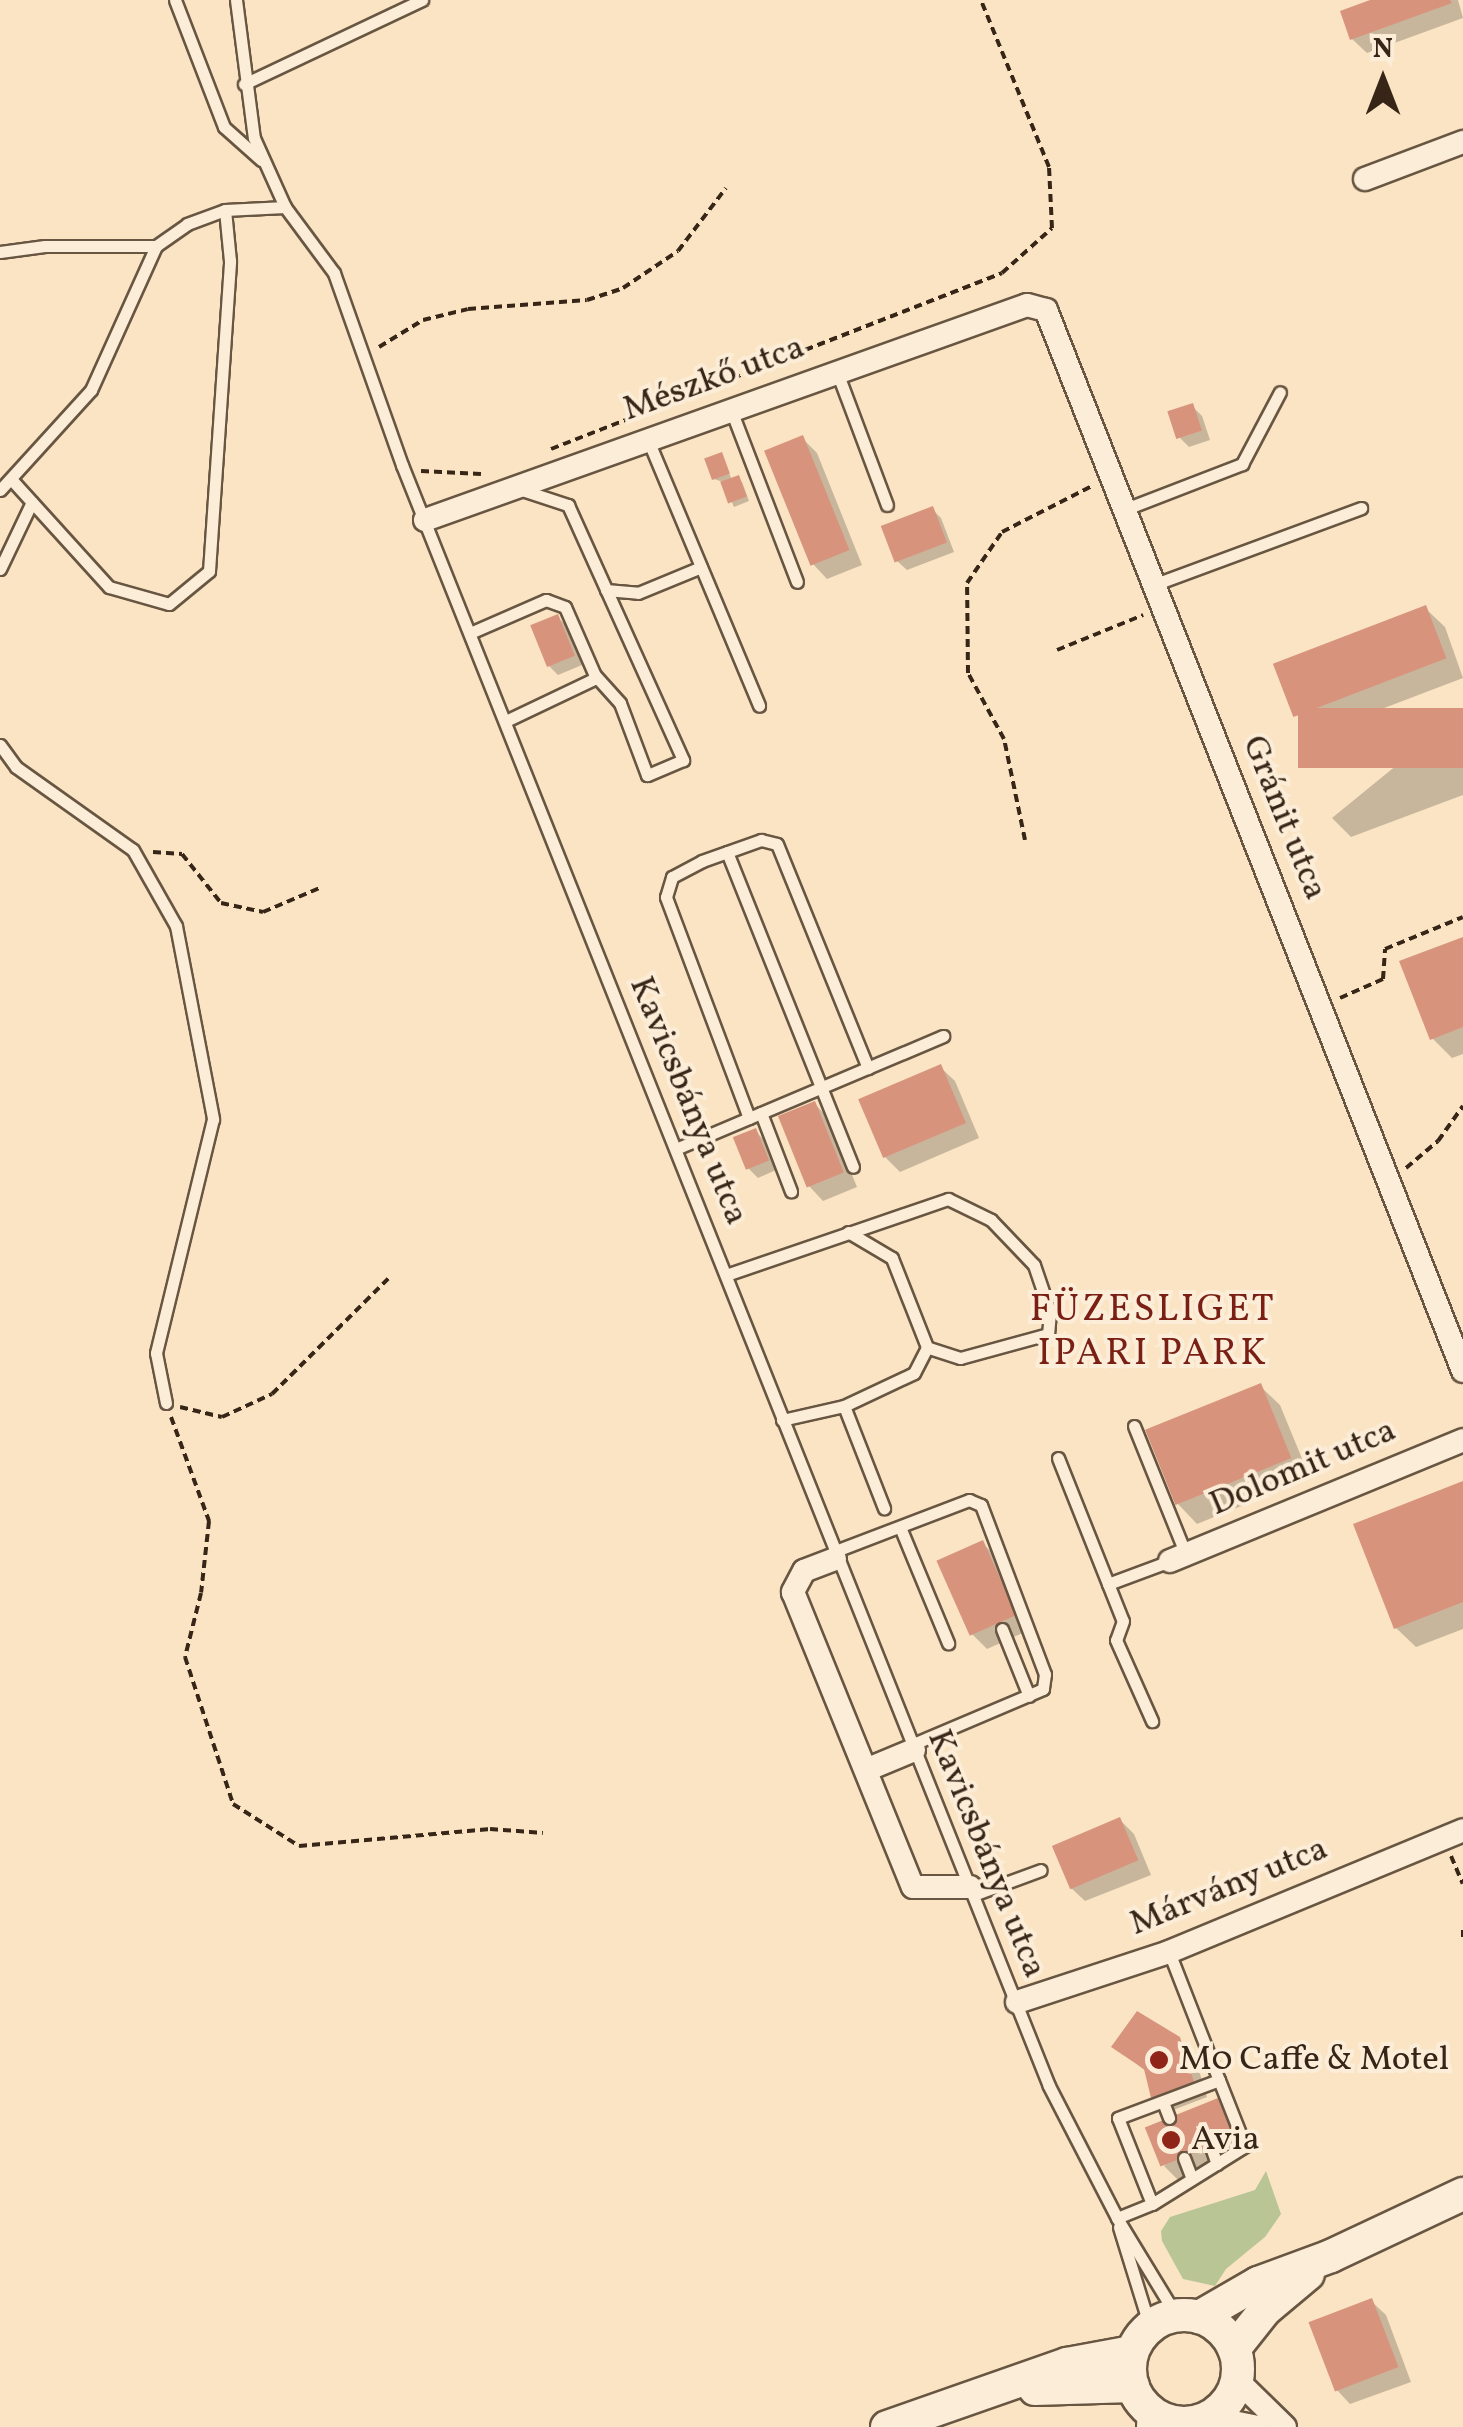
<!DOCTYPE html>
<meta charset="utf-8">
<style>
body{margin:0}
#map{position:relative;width:1463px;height:2427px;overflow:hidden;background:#fae4c3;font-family:Vollkorn,serif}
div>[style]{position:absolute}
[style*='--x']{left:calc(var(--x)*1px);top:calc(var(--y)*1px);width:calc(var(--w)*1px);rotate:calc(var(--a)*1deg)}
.green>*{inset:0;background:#bac596}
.shadow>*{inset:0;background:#0003}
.building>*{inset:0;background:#d8937d;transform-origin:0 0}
.path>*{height:4px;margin-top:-2px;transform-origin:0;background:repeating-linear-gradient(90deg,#372617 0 8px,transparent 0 13px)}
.roads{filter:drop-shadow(2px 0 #685642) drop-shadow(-2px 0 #685642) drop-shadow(0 2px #685642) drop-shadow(0 -2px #685642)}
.service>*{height:11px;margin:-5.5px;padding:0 5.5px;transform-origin:5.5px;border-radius:5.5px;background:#fcedd8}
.minor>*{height:22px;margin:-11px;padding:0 11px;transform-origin:11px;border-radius:11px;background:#fcedd8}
.secondary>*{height:32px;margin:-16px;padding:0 16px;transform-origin:16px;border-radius:16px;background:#fcedd8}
.secondary>.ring{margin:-16px;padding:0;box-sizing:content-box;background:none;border:32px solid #fcedd8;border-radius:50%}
.dots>*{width:28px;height:28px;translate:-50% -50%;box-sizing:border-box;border:5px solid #fcedd8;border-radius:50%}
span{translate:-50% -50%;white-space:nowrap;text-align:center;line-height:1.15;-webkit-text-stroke:8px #fcedd8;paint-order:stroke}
.street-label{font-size:35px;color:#372617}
.poi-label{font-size:35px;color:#372617}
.left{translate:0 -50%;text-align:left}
.neighbourhood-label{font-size:38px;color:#7a1f14;letter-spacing:2.5px}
.north{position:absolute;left:1333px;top:30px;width:100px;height:100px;-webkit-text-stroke:8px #fcedd8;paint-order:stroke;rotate:0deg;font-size:28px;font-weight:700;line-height:40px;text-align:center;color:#372617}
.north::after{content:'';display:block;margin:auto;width:35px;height:45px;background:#372617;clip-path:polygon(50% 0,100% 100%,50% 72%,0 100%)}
</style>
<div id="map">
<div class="green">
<div style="clip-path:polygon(1266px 2171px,1281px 2214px,1265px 2237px,1226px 2269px,1215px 2286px,1183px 2279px,1162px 2241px,1161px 2231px,1170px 2217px,1255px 2190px)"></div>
</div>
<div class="shadow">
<div style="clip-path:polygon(1378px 0,1458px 0,1463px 18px,1367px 53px,1352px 39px)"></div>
<div style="clip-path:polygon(1192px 406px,1202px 416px,1210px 440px,1189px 447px,1180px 438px)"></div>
<div style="clip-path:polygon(802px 438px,817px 453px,862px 565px,827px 579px,813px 564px)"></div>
<div style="clip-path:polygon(721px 455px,732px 480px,742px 482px,749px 501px,734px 507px,723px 482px,714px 479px)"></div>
<div style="clip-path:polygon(932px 509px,941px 518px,954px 552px,907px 570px,897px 561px)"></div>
<div style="clip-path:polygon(1425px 608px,1445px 627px,1463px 678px,1316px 734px,1296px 714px)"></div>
<div style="clip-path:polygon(557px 617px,567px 626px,582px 665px,558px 675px,549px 666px)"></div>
<div style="clip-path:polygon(1463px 711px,1463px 795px,1351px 837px,1332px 818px)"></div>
<div style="clip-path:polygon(1463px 939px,1463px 1054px,1452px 1058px,1432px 1038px)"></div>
<div style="clip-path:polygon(940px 1067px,955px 1081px,979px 1138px,900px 1172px,885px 1157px)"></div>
<div style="clip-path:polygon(815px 1104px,829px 1119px,857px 1187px,823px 1201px,809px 1186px,781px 1118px)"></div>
<div style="clip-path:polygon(755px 1131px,764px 1140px,776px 1170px,758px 1178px,748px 1168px)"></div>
<div style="clip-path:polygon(1260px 1386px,1280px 1405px,1310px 1478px,1197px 1524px,1178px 1504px)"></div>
<div style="clip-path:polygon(1463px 1484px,1463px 1629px,1416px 1647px,1396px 1628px)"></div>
<div style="clip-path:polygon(982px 1543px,997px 1557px,1029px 1630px,987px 1649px,972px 1634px)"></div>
<div style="clip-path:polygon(1120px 1820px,1134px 1834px,1151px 1875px,1085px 1901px,1070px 1887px)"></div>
<div style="clip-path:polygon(1178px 2039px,1194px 2054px,1207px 2097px,1168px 2112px,1153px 2097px,1148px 2073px,1114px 2046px)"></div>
<div style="clip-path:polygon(1218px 2101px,1232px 2116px,1247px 2152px,1179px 2181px,1164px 2166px)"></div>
<div style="clip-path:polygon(1371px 2301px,1386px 2315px,1411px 2382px,1350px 2404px,1336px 2389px)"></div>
</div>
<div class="building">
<div style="clip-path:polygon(1370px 0,1450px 0,1452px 3px,1350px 40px,1340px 11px)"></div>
<div style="left:1193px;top:403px;width:29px;height:27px;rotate:72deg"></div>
<div style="left:803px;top:435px;width:124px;height:42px;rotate:68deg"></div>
<div style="left:722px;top:452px;width:23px;height:19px;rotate:70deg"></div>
<div style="left:739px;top:475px;width:23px;height:20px;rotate:70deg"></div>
<div style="left:933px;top:506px;width:39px;height:56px;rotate:69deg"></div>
<div style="left:1426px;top:605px;width:57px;height:164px;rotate:69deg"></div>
<div style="left:558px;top:614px;width:45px;height:30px;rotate:68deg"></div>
<div style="left:1463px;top:708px;width:60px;height:165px;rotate:90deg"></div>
<div style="clip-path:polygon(1463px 937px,1463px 1027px,1430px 1040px,1399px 961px)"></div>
<div style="left:941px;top:1064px;width:64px;height:90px;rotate:67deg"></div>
<div style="left:815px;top:1101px;width:77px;height:40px;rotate:68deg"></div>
<div style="left:756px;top:1128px;width:35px;height:25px;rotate:68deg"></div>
<div style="left:1261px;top:1383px;width:81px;height:125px;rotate:68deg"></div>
<div style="clip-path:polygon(1463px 1481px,1463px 1602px,1394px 1629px,1353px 1524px)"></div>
<div style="left:983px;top:1540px;width:82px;height:51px;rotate:66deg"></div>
<div style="left:1120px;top:1817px;width:47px;height:74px;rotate:67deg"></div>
<div style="clip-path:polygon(1137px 2011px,1180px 2037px,1194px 2082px,1151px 2098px,1144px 2069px,1111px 2047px)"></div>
<div style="left:1218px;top:2098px;width:42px;height:79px;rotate:68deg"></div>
<div style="left:1372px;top:2298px;width:74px;height:68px;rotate:69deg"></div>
</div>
<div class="path">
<div style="--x:379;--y:347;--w:52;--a:-31.5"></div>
<div style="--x:423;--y:320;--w:46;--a:-13.7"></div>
<div style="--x:468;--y:309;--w:119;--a:-4.3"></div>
<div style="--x:587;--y:300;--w:38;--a:-18"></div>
<div style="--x:623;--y:288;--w:66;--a:-33.9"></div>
<div style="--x:678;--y:251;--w:79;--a:-52.7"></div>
<div style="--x:551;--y:449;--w:484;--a:-21.3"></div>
<div style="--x:1002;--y:273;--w:67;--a:-42"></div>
<div style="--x:1052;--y:228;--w:61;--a:-92.8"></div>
<div style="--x:1049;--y:167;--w:180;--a:-112.2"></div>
<div style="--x:421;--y:471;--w:60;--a:2.9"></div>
<div style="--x:1057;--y:650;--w:93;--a:-22.1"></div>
<div style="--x:1025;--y:840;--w:103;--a:-101.7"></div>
<div style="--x:1004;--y:739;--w:75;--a:-118.6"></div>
<div style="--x:968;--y:673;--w:90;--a:-90.6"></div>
<div style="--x:967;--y:583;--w:62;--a:-55.5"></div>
<div style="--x:1002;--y:532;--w:101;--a:-27.1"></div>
<div style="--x:153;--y:852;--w:29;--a:4"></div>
<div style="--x:182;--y:854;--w:63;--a:51.5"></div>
<div style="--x:221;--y:903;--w:43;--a:12.1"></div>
<div style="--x:263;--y:912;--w:64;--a:-23"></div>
<div style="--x:1340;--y:998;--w:47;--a:-23.8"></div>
<div style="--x:1383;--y:979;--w:30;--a:-86"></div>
<div style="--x:1385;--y:949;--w:84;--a:-22.3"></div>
<div style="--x:1406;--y:1168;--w:42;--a:-40.2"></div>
<div style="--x:1438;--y:1141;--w:43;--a:-54.5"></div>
<div style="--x:180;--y:1407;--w:43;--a:13.4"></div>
<div style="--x:222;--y:1417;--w:55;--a:-24.7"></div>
<div style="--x:272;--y:1394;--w:168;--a:-44.8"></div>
<div style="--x:171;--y:1417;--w:111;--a:69.9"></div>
<div style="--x:209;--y:1521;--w:72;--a:96.3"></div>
<div style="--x:201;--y:1593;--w:66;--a:104"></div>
<div style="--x:185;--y:1657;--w:155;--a:71.9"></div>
<div style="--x:233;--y:1804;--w:78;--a:32.5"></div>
<div style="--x:299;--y:1846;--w:192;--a:-5.1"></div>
<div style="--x:490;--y:1829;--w:53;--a:4.3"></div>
<div style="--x:1451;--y:1856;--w:30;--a:67"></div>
<div style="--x:1463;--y:1930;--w:7;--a:90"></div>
</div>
<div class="roads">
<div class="service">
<div style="--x:175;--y:0;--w:136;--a:68.9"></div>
<div style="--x:224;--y:127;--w:50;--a:41.7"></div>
<div style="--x:236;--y:0;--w:139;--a:82.6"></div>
<div style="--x:254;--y:138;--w:76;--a:65.8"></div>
<div style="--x:285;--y:207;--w:82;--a:53.4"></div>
<div style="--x:334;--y:273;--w:204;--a:70.5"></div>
<div style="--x:402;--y:465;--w:1745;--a:68.24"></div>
<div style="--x:1049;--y:2086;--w:148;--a:62.7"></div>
<div style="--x:1117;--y:2218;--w:114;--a:58.7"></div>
<div style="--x:244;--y:84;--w:197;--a:-25.3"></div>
<div style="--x:0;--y:252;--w:45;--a:-7.6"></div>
<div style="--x:45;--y:246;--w:111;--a:0"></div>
<div style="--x:837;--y:372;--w:142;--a:69.4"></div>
<div style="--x:731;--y:410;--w:184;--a:69"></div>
<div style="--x:648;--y:440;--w:288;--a:67.3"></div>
<div style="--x:11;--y:479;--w:146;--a:47.8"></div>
<div style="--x:109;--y:587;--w:62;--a:15.8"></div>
<div style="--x:169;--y:604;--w:52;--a:-39.5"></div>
<div style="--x:209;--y:571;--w:311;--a:-86.1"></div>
<div style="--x:230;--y:261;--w:51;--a:-95.6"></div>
<div style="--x:519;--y:489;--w:52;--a:18.1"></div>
<div style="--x:568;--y:505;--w:280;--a:65.7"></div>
<div style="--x:683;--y:760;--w:39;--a:157"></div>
<div style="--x:647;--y:775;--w:77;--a:-110.6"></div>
<div style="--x:620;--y:703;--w:39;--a:-132"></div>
<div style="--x:0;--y:490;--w:135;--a:-47.7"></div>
<div style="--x:91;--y:390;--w:158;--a:-65.7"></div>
<div style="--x:156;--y:246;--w:38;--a:-35"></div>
<div style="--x:187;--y:224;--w:40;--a:-20.2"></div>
<div style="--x:225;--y:210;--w:60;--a:-2.9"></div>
<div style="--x:1123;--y:510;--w:128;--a:-21.1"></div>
<div style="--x:1242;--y:464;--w:81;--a:-62.2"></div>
<div style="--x:0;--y:569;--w:74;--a:-64.5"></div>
<div style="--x:1153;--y:585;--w:222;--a:-20.3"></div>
<div style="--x:606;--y:590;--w:32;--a:5"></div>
<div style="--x:638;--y:593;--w:68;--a:-22.4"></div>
<div style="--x:470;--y:633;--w:83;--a:-23.5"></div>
<div style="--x:546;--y:600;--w:20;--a:20"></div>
<div style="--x:565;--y:607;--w:77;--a:66.4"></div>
<div style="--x:596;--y:678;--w:100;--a:154.5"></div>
<div style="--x:0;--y:745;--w:27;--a:54"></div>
<div style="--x:16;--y:767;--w:143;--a:35.4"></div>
<div style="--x:133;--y:850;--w:87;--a:60.5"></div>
<div style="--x:176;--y:926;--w:197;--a:79.1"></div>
<div style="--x:213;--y:1119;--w:241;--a:103.7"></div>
<div style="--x:156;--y:1353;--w:51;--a:78.7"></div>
<div style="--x:727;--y:852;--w:339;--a:68.2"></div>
<div style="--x:761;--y:1113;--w:84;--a:69"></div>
<div style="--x:749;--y:1118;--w:236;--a:-110.6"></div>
<div style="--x:666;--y:897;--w:21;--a:-73"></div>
<div style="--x:672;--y:877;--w:34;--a:-28"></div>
<div style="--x:702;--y:861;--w:63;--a:-19.6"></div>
<div style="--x:761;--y:840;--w:16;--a:14"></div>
<div style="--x:777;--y:844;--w:242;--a:67.9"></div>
<div style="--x:678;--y:1148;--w:288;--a:-22.9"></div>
<div style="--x:726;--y:1275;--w:235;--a:-18.9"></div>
<div style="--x:948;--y:1199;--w:48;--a:26"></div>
<div style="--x:991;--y:1220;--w:62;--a:46.3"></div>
<div style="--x:1034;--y:1265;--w:50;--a:71.2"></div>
<div style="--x:1050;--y:1312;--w:22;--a:95"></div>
<div style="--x:1048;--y:1334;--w:91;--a:164.7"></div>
<div style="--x:960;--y:1358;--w:35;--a:-162"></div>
<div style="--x:844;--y:1406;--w:77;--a:-25.2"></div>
<div style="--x:914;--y:1373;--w:29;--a:-63"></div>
<div style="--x:927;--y:1347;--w:96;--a:-111.5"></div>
<div style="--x:892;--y:1258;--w:51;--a:-149.4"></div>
<div style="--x:782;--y:1420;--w:64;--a:-12.7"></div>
<div style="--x:844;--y:1406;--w:110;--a:68.6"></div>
<div style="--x:1134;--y:1426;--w:139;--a:68"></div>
<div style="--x:1058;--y:1458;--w:175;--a:68.3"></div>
<div style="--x:1123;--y:1621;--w:20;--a:110"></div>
<div style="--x:1116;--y:1640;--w:89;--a:66"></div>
<div style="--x:900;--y:1527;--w:126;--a:67.5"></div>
<div style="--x:833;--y:1552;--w:146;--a:-20.9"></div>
<div style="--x:969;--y:1500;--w:13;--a:23"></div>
<div style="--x:981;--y:1505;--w:181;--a:69.3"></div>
<div style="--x:1045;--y:1674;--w:15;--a:98"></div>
<div style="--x:1043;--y:1689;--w:143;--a:157"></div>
<div style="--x:1108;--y:1584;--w:66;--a:-20.4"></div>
<div style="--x:1002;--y:1629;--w:72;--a:68.1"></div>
<div style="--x:973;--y:1895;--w:72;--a:-20.2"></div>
<div style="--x:1169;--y:1952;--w:137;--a:68.7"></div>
<div style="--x:1163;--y:2102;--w:17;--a:69"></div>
<div style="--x:1211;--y:2147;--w:18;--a:71"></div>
<div style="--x:1184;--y:2158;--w:22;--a:69"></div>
<div style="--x:1117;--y:2218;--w:38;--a:-22"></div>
<div style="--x:1152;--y:2204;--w:110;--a:-31.9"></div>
<div style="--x:1245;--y:2146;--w:71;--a:-111.5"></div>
<div style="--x:1219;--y:2080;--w:108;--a:159.4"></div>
<div style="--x:1118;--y:2118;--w:92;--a:68.4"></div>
<div style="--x:1119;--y:2227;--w:105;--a:72.8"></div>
</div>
<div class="minor">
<div style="--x:1365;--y:179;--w:105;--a:-20.7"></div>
<div style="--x:425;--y:520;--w:639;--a:-19.65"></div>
<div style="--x:1027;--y:305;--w:20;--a:15"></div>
<div style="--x:1046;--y:310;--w:1140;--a:68.54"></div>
<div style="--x:835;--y:1559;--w:33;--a:159"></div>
<div style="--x:804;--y:1571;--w:24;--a:118"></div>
<div style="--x:793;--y:1592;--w:318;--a:67.9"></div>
<div style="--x:913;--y:1887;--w:57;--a:0"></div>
<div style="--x:1170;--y:1561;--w:317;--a:-22.4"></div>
<div style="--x:866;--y:1770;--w:52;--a:-22.6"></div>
<div style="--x:1017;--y:2002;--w:160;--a:-18.2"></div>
<div style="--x:1169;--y:1952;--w:318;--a:-22.5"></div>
<div style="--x:1237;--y:2380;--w:67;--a:44.4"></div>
<div style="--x:1208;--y:2417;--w:51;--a:11.3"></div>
<div style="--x:1148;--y:2427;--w:17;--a:-87"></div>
<div style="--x:1184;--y:2427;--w:4;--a:-63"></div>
</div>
<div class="secondary">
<div class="ring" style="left:1130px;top:2315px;width:76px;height:76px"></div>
<div style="--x:1199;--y:2317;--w:68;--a:-30"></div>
<div style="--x:1258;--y:2283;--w:78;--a:-20.3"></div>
<div style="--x:1331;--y:2256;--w:146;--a:-25.2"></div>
<div style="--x:1234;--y:2349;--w:50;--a:-51.5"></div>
<div style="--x:1265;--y:2310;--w:56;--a:-39.9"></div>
<div style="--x:1035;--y:2389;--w:98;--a:-1.8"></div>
<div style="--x:887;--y:2427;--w:191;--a:-19.3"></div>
<div style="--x:1067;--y:2364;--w:66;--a:-10.5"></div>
</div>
</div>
<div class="dots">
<div style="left:1159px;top:2060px;background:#8f2418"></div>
<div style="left:1171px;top:2140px;background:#8f2418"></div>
</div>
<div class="street-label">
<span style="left:714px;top:379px;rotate:-20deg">Mészkő utca</span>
<span style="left:1284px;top:818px;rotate:68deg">Gránit utca</span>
<span style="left:688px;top:1101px;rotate:68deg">Kavicsbánya utca</span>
<span style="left:1303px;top:1468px;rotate:-23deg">Dolomit utca</span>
<span style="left:986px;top:1854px;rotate:68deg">Kavicsbánya utca</span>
<span style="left:1229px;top:1887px;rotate:-22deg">Márvány utca</span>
</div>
<div class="poi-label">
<span class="left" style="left:1179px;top:2060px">M0 Caffe &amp; Motel</span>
<span class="left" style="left:1191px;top:2140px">Avia</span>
</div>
<div class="neighbourhood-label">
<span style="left:1153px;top:1333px">FÜZESLIGET<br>IPARI PARK</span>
</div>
<div class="north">N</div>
</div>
